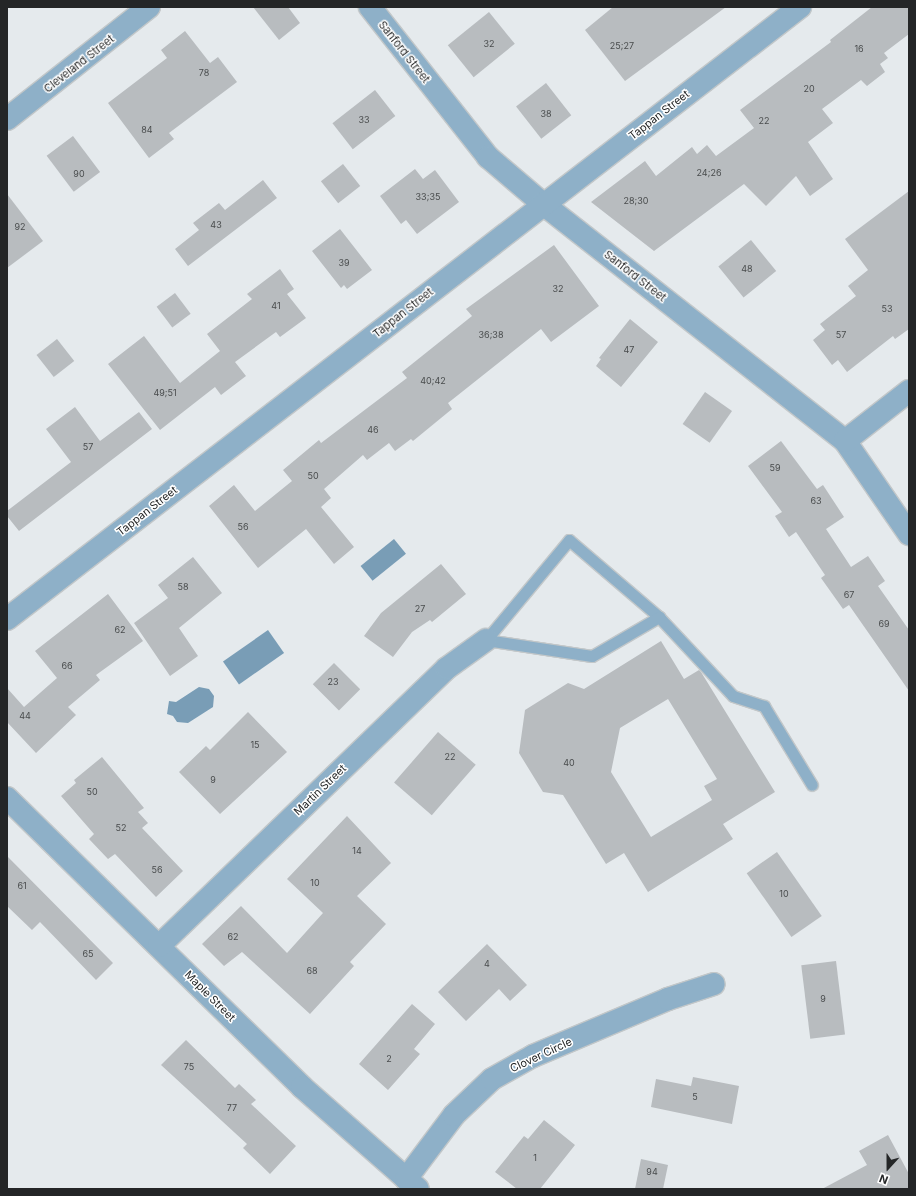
<!DOCTYPE html>
<style>
body{margin:0}
#map{position:relative;width:916px;height:1196px;overflow:hidden;background:#e5eaed;font-family:Inter,sans-serif}
div>[style]{position:absolute}
[style*='--x']{left:calc(var(--x)*1px);top:calc(var(--y)*1px);width:calc(var(--w)*1px);rotate:calc(var(--a)*1deg)}
.water>*{inset:0;background:#799db6;transform-origin:0 0}
.building>*{inset:0;background:#b8bcbf;transform-origin:0 0}
.roads{filter:drop-shadow(1px 0 #c2c7c9) drop-shadow(-1px 0 #c2c7c9) drop-shadow(0 1px #c2c7c9) drop-shadow(0 -1px #c2c7c9)}
.lane>*{height:11px;margin:-5.5px;padding:0 5.5px;transform-origin:5.5px;border-radius:5.5px;background:#8eb0c8}
.street>*{height:22px;margin:-11px;padding:0 11px;transform-origin:11px;border-radius:11px;background:#8eb0c8}
span{translate:-50% -50%;white-space:nowrap;text-align:center;line-height:1.15;-webkit-text-stroke:3px #fff;paint-order:stroke}
.number-label{font-size:9px;color:#494c4d}
.number-label span{-webkit-text-stroke-width:0}
.street-label{font-size:11px;color:#242627}
.frame{position:absolute;inset:0;border:8px solid #242627;pointer-events:none}
.north{position:absolute;left:868px;top:1148px;width:40px;height:40px;-webkit-text-stroke:3px #fff;paint-order:stroke;rotate:201deg;font-size:11px;font-weight:700;line-height:16px;text-align:center;color:#242627}
.north::after{content:'';display:block;margin:auto;width:14px;height:18px;background:#242627;clip-path:polygon(50% 0,100% 100%,50% 72%,0 100%)}
</style>
<div id="map">
<div class="water">
<div style="left:394px;top:539px;width:19px;height:43px;rotate:51deg"></div>
<div style="left:268px;top:630px;width:28px;height:55px;rotate:55deg"></div>
<div style="clip-path:polygon(199px 687px,209px 689px,214px 696px,213px 707px,188px 723px,177px 722px,173px 716px,167px 714px,169px 701px,176px 702px)"></div>
</div>
<div class="building">
<div style="clip-path:polygon(253px 7px,288px 7px,300px 23px,279px 40px)"></div>
<div style="clip-path:polygon(613px 7px,726px 7px,625px 81px,585px 30px)"></div>
<div style="clip-path:polygon(872px 7px,909px 7px,909px 34px,884px 53px,888px 58px,880px 64px,885px 72px,867px 86px,861px 80px,822px 109px,833px 123px,808px 142px,833px 179px,810px 196px,796px 176px,766px 206px,744px 184px,654px 251px,591px 202px,645px 161px,656px 176px,692px 147px,697px 154px,707px 145px,716px 156px,754px 128px,740px 110px,831px 42px,830px 40px)"></div>
<div style="left:489px;top:12px;width:41px;height:53px;rotate:51deg"></div>
<div style="clip-path:polygon(185px 31px,210px 63px,218px 57px,237px 82px,169px 133px,174px 139px,149px 158px,108px 103px,167px 58px,161px 50px)"></div>
<div style="left:546px;top:83px;width:41px;height:38px;rotate:52deg"></div>
<div style="left:375px;top:90px;width:33px;height:54px;rotate:52deg"></div>
<div style="left:73px;top:136px;width:45px;height:33px;rotate:53deg"></div>
<div style="left:343px;top:164px;width:28px;height:28px;rotate:52deg"></div>
<div style="clip-path:polygon(415px 169px,423px 179px,435px 170px,459px 202px,417px 234px,406px 220px,401px 224px,380px 196px)"></div>
<div style="clip-path:polygon(263px 180px,277px 198px,188px 266px,175px 249px,199px 230px,193px 223px,219px 203px,225px 210px)"></div>
<div style="clip-path:polygon(909px 191px,909px 329px,895px 339px,893px 336px,847px 372px,838px 360px,832px 365px,813px 340px,825px 330px,820px 324px,856px 296px,848px 286px,868px 270px,845px 239px)"></div>
<div style="clip-path:polygon(7px 194px,43px 241px,7px 268px)"></div>
<div style="clip-path:polygon(340px 229px,372px 270px,347px 289px,344px 285px,341px 288px,312px 251px)"></div>
<div style="left:751px;top:240px;width:40px;height:42px;rotate:51deg"></div>
<div style="clip-path:polygon(554px 245px,599px 306px,551px 342px,541px 329px,448px 403px,452px 409px,413px 441px,411px 439px,395px 451px,389px 443px,367px 460px,363px 455px,324px 489px,331px 498px,321px 507px,354px 547px,334px 564px,306px 529px,258px 568px,209px 506px,234px 485px,255px 511px,292px 481px,283px 470px,319px 440px,321px 443px,407px 378px,402px 372px,472px 316px,466px 309px)"></div>
<div style="clip-path:polygon(280px 269px,294px 289px,287px 294px,306px 318px,280px 337px,276px 332px,235px 362px,246px 376px,221px 395px,215px 387px,160px 430px,108px 364px,144px 336px,180px 383px,220px 351px,207px 334px,252px 299px,247px 294px)"></div>
<div style="left:175px;top:293px;width:26px;height:23px;rotate:53deg"></div>
<div style="clip-path:polygon(630px 319px,658px 342px,621px 387px,596px 366px,601px 359px,599px 358px)"></div>
<div style="left:57px;top:339px;width:28px;height:26px;rotate:52deg"></div>
<div style="left:705px;top:392px;width:33px;height:39px;rotate:35deg"></div>
<div style="clip-path:polygon(75px 407px,100px 441px,139px 412px,152px 429px,19px 531px,7px 516px,7px 511px,71px 462px,46px 429px)"></div>
<div style="clip-path:polygon(781px 441px,817px 489px,823px 485px,844px 517px,826px 529px,851px 567px,868px 556px,885px 581px,878px 586px,909px 630px,909px 691px,849px 605px,843px 609px,821px 578px,825px 575px,796px 532px,789px 537px,775px 516px,782px 512px,748px 466px)"></div>
<div style="clip-path:polygon(193px 557px,222px 593px,179px 628px,198px 656px,170px 676px,134px 623px,168px 598px,158px 585px)"></div>
<div style="clip-path:polygon(441px 564px,466px 594px,432px 622px,430px 620px,412px 632px,393px 657px,364px 636px,381px 613px)"></div>
<div style="clip-path:polygon(108px 594px,143px 641px,96px 675px,100px 680px,68px 707px,76px 715px,36px 753px,7px 722px,7px 688px,24px 707px,57px 678px,35px 651px)"></div>
<div style="clip-path:polygon(evenodd,661px 641px,684px 679px,699px 670px,701px 672px,775px 792px,723px 824px,733px 839px,648px 892px,624px 853px,606px 864px,563px 795px,543px 792px,519px 753px,525px 710px,568px 683px,584px 689px,661px 641px,668px 699px,717px 779px,704px 786px,712px 800px,651px 837px,611px 772px,620px 728px,668px 699px)"></div>
<div style="left:334px;top:663px;width:37px;height:30px;rotate:45deg"></div>
<div style="clip-path:polygon(248px 712px,287px 752px,220px 814px,179px 772px,206px 746px,210px 750px)"></div>
<div style="left:438px;top:732px;width:50px;height:67px;rotate:41deg"></div>
<div style="clip-path:polygon(102px 757px,144px 808px,138px 812px,148px 823px,142px 828px,183px 871px,156px 897px,115px 854px,108px 859px,89px 839px,94px 834px,61px 796px,76px 783px,74px 780px)"></div>
<div style="clip-path:polygon(347px 816px,391px 863px,357px 896px,386px 924px,350px 962px,354px 966px,310px 1014px,242px 952px,224px 966px,202px 944px,241px 906px,287px 953px,323px 913px,287px 879px)"></div>
<div style="left:777px;top:852px;width:78px;height:37px;rotate:55deg"></div>
<div style="clip-path:polygon(7px 856px,113px 963px,96px 980px,40px 922px,32px 930px,7px 906px)"></div>
<div style="clip-path:polygon(487px 944px,527px 985px,510px 1001px,499px 989px,466px 1021px,438px 992px)"></div>
<div style="left:836px;top:961px;width:74px;height:35px;rotate:83deg"></div>
<div style="clip-path:polygon(412px 1004px,435px 1024px,414px 1049px,420px 1054px,388px 1090px,359px 1064px)"></div>
<div style="clip-path:polygon(186px 1040px,235px 1088px,239px 1084px,256px 1100px,251px 1104px,296px 1146px,270px 1174px,243px 1148px,247px 1144px,161px 1065px)"></div>
<div style="clip-path:polygon(693px 1077px,739px 1086px,732px 1124px,651px 1107px,656px 1079px,691px 1086px)"></div>
<div style="clip-path:polygon(544px 1120px,575px 1145px,540px 1189px,517px 1189px,495px 1172px,524px 1136px,528px 1139px)"></div>
<div style="clip-path:polygon(888px 1135px,909px 1174px,909px 1189px,822px 1189px,867px 1165px,859px 1151px)"></div>
<div style="clip-path:polygon(641px 1159px,668px 1165px,663px 1189px,635px 1189px)"></div>
</div>
<div class="roads">
<div class="lane">
<div style="--x:486;--y:640;--w:130;--a:-50.3"></div>
<div style="--x:569;--y:540;--w:118;--a:40.5"></div>
<div style="--x:659;--y:617;--w:108;--a:46.9"></div>
<div style="--x:733;--y:696;--w:33;--a:18"></div>
<div style="--x:764;--y:706;--w:92;--a:58.7"></div>
<div style="--x:486;--y:640;--w:107;--a:8.6"></div>
<div style="--x:592;--y:656;--w:78;--a:-30.2"></div>
</div>
<div class="street">
<div style="--x:370;--y:7;--w:191;--a:51.8"></div>
<div style="--x:488;--y:157;--w:72;--a:40.5"></div>
<div style="--x:543;--y:204;--w:384;--a:38.1"></div>
<div style="--x:845;--y:441;--w:113;--a:55.5"></div>
<div style="--x:7;--y:119;--w:181;--a:-38.3"></div>
<div style="--x:845;--y:441;--w:81;--a:-38"></div>
<div style="--x:7;--y:619;--w:1002;--a:-37.66"></div>
<div style="--x:7;--y:798;--w:413;--a:44.4"></div>
<div style="--x:302;--y:1087;--w:154;--a:41.3"></div>
<div style="--x:159;--y:946;--w:400;--a:-44"></div>
<div style="--x:447;--y:668;--w:48;--a:-35.7"></div>
<div style="--x:406;--y:1179;--w:80;--a:-53.1"></div>
<div style="--x:454;--y:1115;--w:52;--a:-43.5"></div>
<div style="--x:492;--y:1079;--w:47;--a:-29.3"></div>
<div style="--x:533;--y:1056;--w:147;--a:-22.9"></div>
<div style="--x:668;--y:999;--w:48;--a:-18.1"></div>
</div>
</div>
<div class="number-label">
<span style="left:489px;top:44px">32</span>
<span style="left:622px;top:46px">25;27</span>
<span style="left:859px;top:49px">16</span>
<span style="left:204px;top:73px">78</span>
<span style="left:809px;top:89px">20</span>
<span style="left:546px;top:114px">38</span>
<span style="left:364px;top:120px">33</span>
<span style="left:764px;top:121px">22</span>
<span style="left:147px;top:130px">84</span>
<span style="left:709px;top:173px">24;26</span>
<span style="left:79px;top:174px">90</span>
<span style="left:428px;top:197px">33;35</span>
<span style="left:636px;top:201px">28;30</span>
<span style="left:216px;top:225px">43</span>
<span style="left:20px;top:227px">92</span>
<span style="left:344px;top:263px">39</span>
<span style="left:747px;top:269px">48</span>
<span style="left:558px;top:289px">32</span>
<span style="left:276px;top:306px">41</span>
<span style="left:887px;top:309px">53</span>
<span style="left:491px;top:335px">36;38</span>
<span style="left:841px;top:335px">57</span>
<span style="left:629px;top:350px">47</span>
<span style="left:433px;top:381px">40;42</span>
<span style="left:165px;top:393px">49;51</span>
<span style="left:373px;top:430px">46</span>
<span style="left:88px;top:447px">57</span>
<span style="left:775px;top:468px">59</span>
<span style="left:313px;top:476px">50</span>
<span style="left:816px;top:501px">63</span>
<span style="left:243px;top:527px">56</span>
<span style="left:183px;top:587px">58</span>
<span style="left:849px;top:595px">67</span>
<span style="left:420px;top:609px">27</span>
<span style="left:884px;top:624px">69</span>
<span style="left:120px;top:630px">62</span>
<span style="left:67px;top:666px">66</span>
<span style="left:333px;top:682px">23</span>
<span style="left:25px;top:716px">44</span>
<span style="left:255px;top:745px">15</span>
<span style="left:450px;top:757px">22</span>
<span style="left:569px;top:763px">40</span>
<span style="left:213px;top:780px">9</span>
<span style="left:92px;top:792px">50</span>
<span style="left:121px;top:828px">52</span>
<span style="left:357px;top:851px">14</span>
<span style="left:157px;top:870px">56</span>
<span style="left:315px;top:883px">10</span>
<span style="left:22px;top:886px">61</span>
<span style="left:784px;top:894px">10</span>
<span style="left:233px;top:937px">62</span>
<span style="left:88px;top:954px">65</span>
<span style="left:487px;top:964px">4</span>
<span style="left:312px;top:971px">68</span>
<span style="left:823px;top:999px">9</span>
<span style="left:389px;top:1059px">2</span>
<span style="left:189px;top:1067px">75</span>
<span style="left:695px;top:1097px">5</span>
<span style="left:232px;top:1108px">77</span>
<span style="left:535px;top:1158px">1</span>
<span style="left:652px;top:1172px">94</span>
</div>
<div class="street-label">
<span style="left:404px;top:52px;rotate:52deg">Sanford Street</span>
<span style="left:79px;top:64px;rotate:-38deg">Cleveland Street</span>
<span style="left:659px;top:115px;rotate:-38deg">Tappan Street</span>
<span style="left:635px;top:276px;rotate:38deg">Sanford Street</span>
<span style="left:403px;top:313px;rotate:-38deg">Tappan Street</span>
<span style="left:147px;top:511px;rotate:-38deg">Tappan Street</span>
<span style="left:320px;top:790px;rotate:-44deg">Martin Street</span>
<span style="left:210px;top:996px;rotate:45deg">Maple Street</span>
<span style="left:541px;top:1055px;rotate:-25deg">Clover Circle</span>
</div>
<div class="frame"></div>
<div class="north">N</div>
</div>
